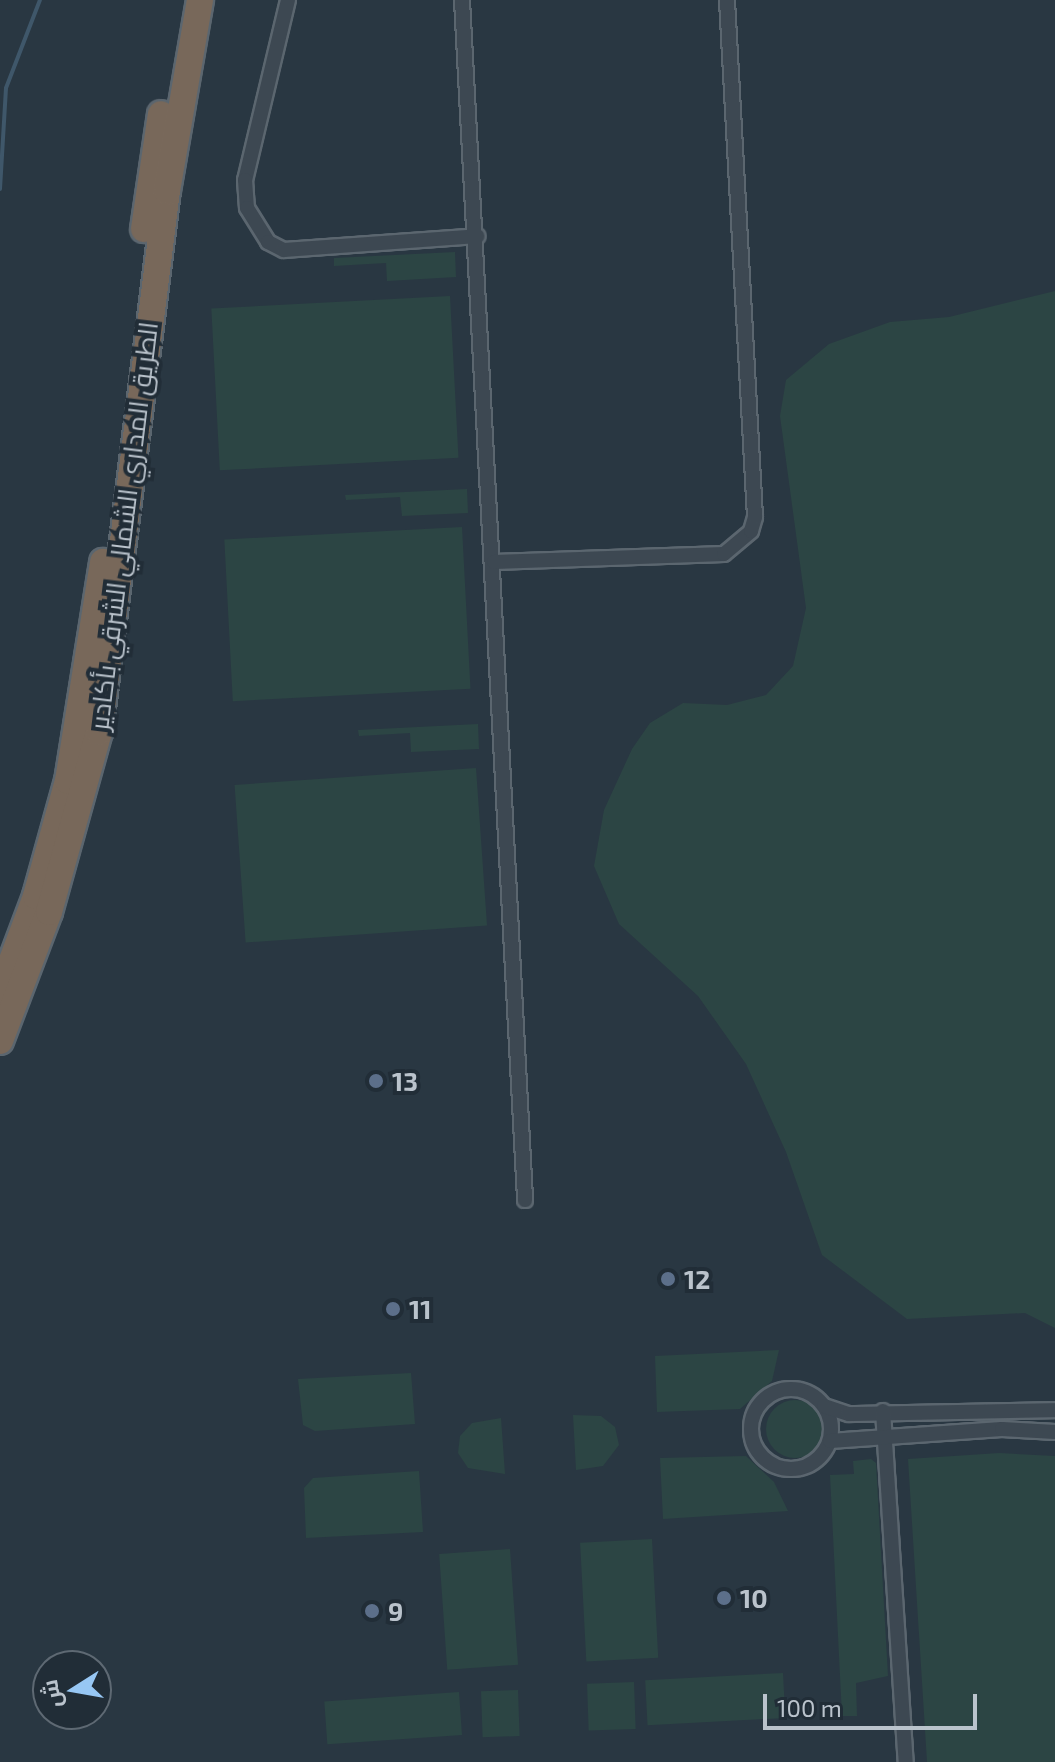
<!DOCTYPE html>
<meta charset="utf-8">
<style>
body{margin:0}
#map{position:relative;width:1055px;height:1762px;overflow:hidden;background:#293742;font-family:"Exo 2",Cairo,sans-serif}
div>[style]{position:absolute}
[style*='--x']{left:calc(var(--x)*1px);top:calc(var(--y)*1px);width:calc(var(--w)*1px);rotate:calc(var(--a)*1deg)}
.green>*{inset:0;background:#2c4544;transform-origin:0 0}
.round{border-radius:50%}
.stream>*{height:4px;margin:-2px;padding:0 2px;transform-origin:2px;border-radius:2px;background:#3f576a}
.roads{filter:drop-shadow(2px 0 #5b666f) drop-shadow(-2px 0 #5b666f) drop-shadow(0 2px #5b666f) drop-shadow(0 -2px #5b666f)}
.street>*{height:14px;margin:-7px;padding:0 7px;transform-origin:7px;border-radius:7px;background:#3d4852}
.street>.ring{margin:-7px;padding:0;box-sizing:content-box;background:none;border:14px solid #3d4852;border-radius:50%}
.highway>*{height:26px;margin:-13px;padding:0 13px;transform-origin:13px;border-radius:13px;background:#78685a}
.dots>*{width:22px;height:22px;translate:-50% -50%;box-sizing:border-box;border:4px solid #212d37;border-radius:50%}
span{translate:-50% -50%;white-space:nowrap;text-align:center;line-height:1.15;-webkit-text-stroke:8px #212d37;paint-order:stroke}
.street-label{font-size:26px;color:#bac3cc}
.poi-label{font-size:26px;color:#bac3cc;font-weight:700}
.left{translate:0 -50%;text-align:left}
.north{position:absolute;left:32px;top:1650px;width:80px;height:80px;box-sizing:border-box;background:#212d37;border:2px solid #5e6973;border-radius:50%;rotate:259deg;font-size:22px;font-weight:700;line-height:32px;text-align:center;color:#bac3cc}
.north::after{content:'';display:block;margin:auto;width:28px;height:36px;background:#97c7f4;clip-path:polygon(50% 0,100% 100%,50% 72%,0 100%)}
.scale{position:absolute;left:763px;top:1694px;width:214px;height:36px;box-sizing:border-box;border:4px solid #bac3cc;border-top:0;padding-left:10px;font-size:24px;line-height:28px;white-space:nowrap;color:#bac3cc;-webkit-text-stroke:6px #212d37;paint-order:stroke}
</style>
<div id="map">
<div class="green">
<div style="clip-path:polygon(455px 252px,456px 277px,387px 281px,386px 263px,334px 266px,334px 258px)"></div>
<div style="clip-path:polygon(1055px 291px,1055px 1328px,1025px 1313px,907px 1319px,822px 1255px,786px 1152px,746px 1064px,698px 996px,619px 924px,594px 866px,604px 810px,632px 749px,650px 723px,683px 703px,727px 705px,766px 695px,793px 666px,806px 608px,780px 416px,786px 380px,829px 344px,890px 322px,949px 317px)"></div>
<div style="left:450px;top:296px;width:162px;height:239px;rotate:87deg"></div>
<div style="clip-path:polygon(467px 489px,468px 513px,402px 516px,400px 497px,346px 500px,345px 495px)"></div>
<div style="left:462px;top:527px;width:162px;height:238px;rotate:87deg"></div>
<div style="clip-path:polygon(478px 724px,479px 749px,411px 752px,410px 733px,359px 736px,358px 730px)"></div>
<div style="left:476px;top:768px;width:158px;height:242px;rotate:86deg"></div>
<div style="clip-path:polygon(779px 1350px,772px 1381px,740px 1409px,657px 1412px,655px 1356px)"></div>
<div style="clip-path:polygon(411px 1373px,415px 1424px,315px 1431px,303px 1425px,298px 1379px)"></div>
<div class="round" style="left:766px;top:1400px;width:58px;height:58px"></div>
<div style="clip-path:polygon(573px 1415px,601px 1416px,615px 1427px,619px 1445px,603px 1466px,576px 1470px)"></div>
<div style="clip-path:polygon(501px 1418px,505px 1474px,468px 1468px,458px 1453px,460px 1436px,472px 1423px)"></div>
<div style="clip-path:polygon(999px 1453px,1055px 1456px,1055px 1762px,927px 1762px,908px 1459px)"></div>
<div style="clip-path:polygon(746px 1456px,774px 1482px,788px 1511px,663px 1519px,660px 1458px)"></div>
<div style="clip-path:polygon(871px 1459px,876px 1463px,888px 1676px,856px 1683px,857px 1716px,842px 1716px,830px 1475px,854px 1474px,853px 1461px)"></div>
<div style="clip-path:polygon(419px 1471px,423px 1532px,306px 1538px,304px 1488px,313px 1478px)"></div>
<div style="left:652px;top:1539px;width:119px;height:72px;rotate:87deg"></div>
<div style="left:510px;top:1549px;width:116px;height:71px;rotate:86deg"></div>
<div style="left:783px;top:1673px;width:45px;height:138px;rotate:87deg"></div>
<div style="left:634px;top:1682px;width:47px;height:47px;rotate:88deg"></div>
<div style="left:518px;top:1690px;width:46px;height:37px;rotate:88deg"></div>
<div style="left:459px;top:1692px;width:43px;height:135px;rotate:86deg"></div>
</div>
<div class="stream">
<div style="--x:0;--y:189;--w:101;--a:-86.6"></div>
<div style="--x:6;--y:88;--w:94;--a:-68.9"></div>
</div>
<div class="roads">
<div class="street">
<div style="--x:288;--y:0;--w:185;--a:103.4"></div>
<div style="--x:245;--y:180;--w:28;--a:86"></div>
<div style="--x:247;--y:208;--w:40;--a:58"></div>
<div style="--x:268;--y:242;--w:18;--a:27"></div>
<div style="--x:284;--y:250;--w:194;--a:-4.1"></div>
<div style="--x:462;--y:0;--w:1202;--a:86.99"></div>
<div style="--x:494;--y:562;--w:230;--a:-2"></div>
<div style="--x:724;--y:554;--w:35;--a:-40"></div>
<div style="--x:751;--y:531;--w:15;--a:-74"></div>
<div style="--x:755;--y:517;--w:518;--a:-93.1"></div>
<div class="ring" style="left:751px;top:1389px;width:66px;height:66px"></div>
<div style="--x:824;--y:1406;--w:26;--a:18"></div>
<div style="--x:849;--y:1414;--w:206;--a:-1.1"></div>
<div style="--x:883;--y:1411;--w:352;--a:86.3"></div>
<div style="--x:830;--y:1441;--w:172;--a:-4"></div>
<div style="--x:1002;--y:1429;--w:53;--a:3.2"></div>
</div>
<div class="highway">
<div style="--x:144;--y:229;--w:116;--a:-81.6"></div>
<div style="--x:0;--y:992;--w:103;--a:-69.4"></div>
<div style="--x:36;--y:896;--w:119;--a:-74.5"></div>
<div style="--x:68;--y:781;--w:222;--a:-80.9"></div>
<div style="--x:0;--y:1041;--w:138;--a:-69.2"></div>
<div style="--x:49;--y:912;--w:187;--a:-74.5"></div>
<div style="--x:99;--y:732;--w:545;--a:-82.84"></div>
<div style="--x:167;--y:191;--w:194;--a:-80.2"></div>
</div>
</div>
<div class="dots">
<div style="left:376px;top:1081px;background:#5c6f8a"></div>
<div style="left:668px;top:1279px;background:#5c6f8a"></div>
<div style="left:393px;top:1309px;background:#5c6f8a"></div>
<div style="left:724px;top:1598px;background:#5c6f8a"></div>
<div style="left:372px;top:1611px;background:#5c6f8a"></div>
</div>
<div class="street-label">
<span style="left:123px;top:526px;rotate:-83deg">الطريق المداري الشمالي الشرقي بأكادير</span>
</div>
<div class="poi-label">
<span class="left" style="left:392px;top:1081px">13</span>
<span class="left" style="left:684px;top:1279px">12</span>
<span class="left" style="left:409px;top:1309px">11</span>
<span class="left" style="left:740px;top:1598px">10</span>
<span class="left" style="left:388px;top:1611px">9</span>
</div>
<div class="north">ش</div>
<div class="scale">100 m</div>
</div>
